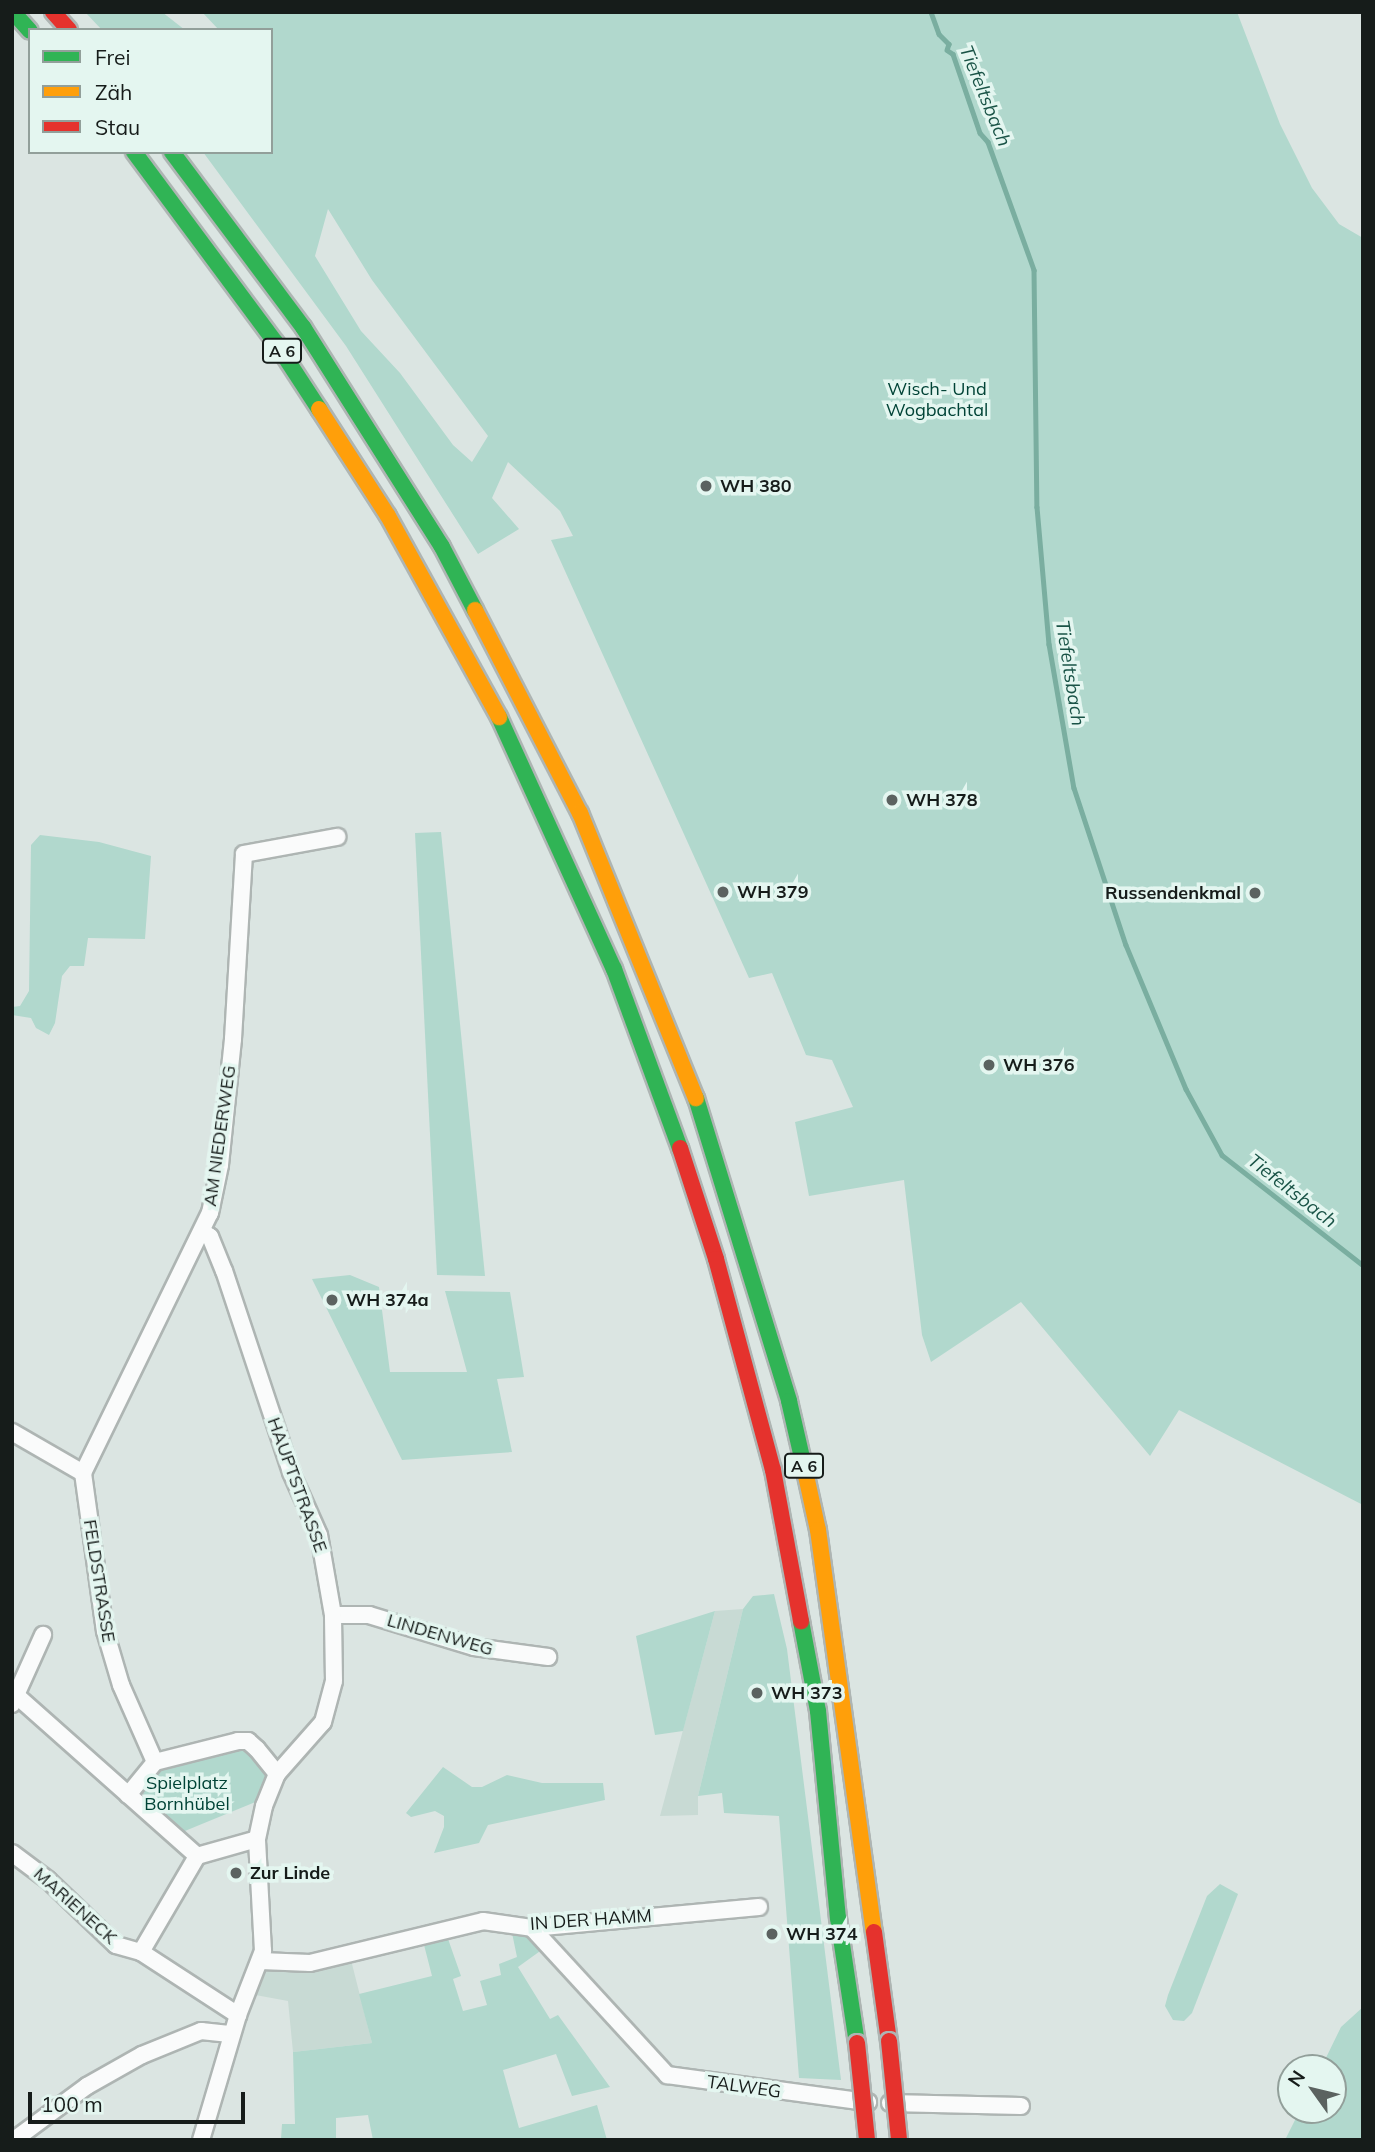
<!DOCTYPE html>
<meta charset="utf-8">
<style>
body{margin:0}
#map{position:relative;width:1375px;height:2152px;overflow:hidden;background:#dbe5e2;font-family:Mulish,sans-serif}
div>[style]{position:absolute}
[style*='--x']{left:calc(var(--x)*1px);top:calc(var(--y)*1px);width:calc(var(--w)*1px);rotate:calc(var(--a)*1deg)}
.built>*{inset:0;background:#c8dad4}
.green>*{inset:0;background:#b1d8cd}
.stream>*{height:4.5px;margin:-2.25px;padding:0 2.25px;transform-origin:2.25px;border-radius:2.25px;background:#7aaea0}
.roads{filter:drop-shadow(2px 0 #aeb5b3) drop-shadow(-2px 0 #aeb5b3) drop-shadow(0 2px #aeb5b3) drop-shadow(0 -2px #aeb5b3)}
.street>*{height:16px;margin:-8px;padding:0 8px;transform-origin:8px;border-radius:8px;background:#fafbfb}
.fast>*{height:16px;margin:-8px;padding:0 8px;transform-origin:8px;border-radius:8px;background:#30b455}
.slow>*{height:16px;margin:-8px;padding:0 8px;transform-origin:8px;border-radius:8px;background:#ff9f0a}
.jam>*{height:16px;margin:-8px;padding:0 8px;transform-origin:8px;border-radius:8px;background:#e5322d}
.bridges{filter:drop-shadow(2px 0 #aeb5b3) drop-shadow(-2px 0 #aeb5b3) drop-shadow(0 2px #aeb5b3) drop-shadow(0 -2px #aeb5b3)}
.jam-bridge>*{height:16px;margin:-8px;padding:0 8px;transform-origin:8px;border-radius:8px;background:#e5322d}
.dots>*{width:19px;height:19px;translate:-50% -50%;box-sizing:border-box;border:4px solid #e4f6f0;border-radius:50%}
span{translate:-50% -50%;white-space:nowrap;text-align:center;line-height:1.15;-webkit-text-stroke:7px #e4f6f0;paint-order:stroke}
.shield-label span{padding:2px 5px;background:#e4f6f0;border:2px solid;border-radius:5px;-webkit-text-stroke-width:0}
.shield-label{font-size:16px;color:#161c1a;font-weight:700}
.park-label{font-size:18px;color:#014336}
.poi-label{font-size:18px;color:#161c1a;font-weight:700}
.left{translate:0 -50%;text-align:left}
.right{translate:-100% -50%;text-align:right}
.street-label{font-size:18px;color:#161c1a}
.water-label{font-size:19px;color:#195346;font-style:italic}
.frame{position:absolute;inset:0;border:14px solid #161c1a;pointer-events:none}
.legend{position:absolute;left:28px;top:28px;width:245px;height:126px;box-sizing:border-box;background:#e4f6f0;border:2px solid #929f9a;margin:0;padding:9px 12px;list-style:none;font-size:21px;color:#161c1a}
.legend li{display:flex;align-items:center;gap:14px;height:35px}
.legend b{width:35px;border:2px solid #929f9a}
.north{position:absolute;left:1277px;top:2054px;width:70px;height:70px;box-sizing:border-box;background:#e4f6f0;border:2px solid #929f9a;border-radius:50%;rotate:304deg;font-size:19px;font-weight:700;line-height:28px;text-align:center;color:#161c1a}
.north::after{content:'';display:block;margin:auto;width:24px;height:32px;background:#5b6260;clip-path:polygon(50% 0,100% 100%,50% 72%,0 100%)}
.scale{position:absolute;left:28px;top:2092px;width:217px;height:32px;box-sizing:border-box;border:4px solid #161c1a;border-top:0;padding-left:9px;font-size:21px;line-height:24px;white-space:nowrap;color:#161c1a;-webkit-text-stroke:5px #e4f6f0;paint-order:stroke}
</style>
<div id="map">
<div class="built">
<div style="clip-path:polygon(743px 1609px,698px 1796px,698px 1815px,660px 1816px,715px 1611px)"></div>
<div style="clip-path:polygon(350px 1956px,372px 2043px,293px 2052px,288px 2001px,250px 1994px,263px 1964px)"></div>
</div>
<div class="green">
<div style="clip-path:polygon(85px 12px,162px 12px,185px 30px,102px 30px)"></div>
<div style="clip-path:polygon(evenodd,202px 12px,1237px 12px,1280px 124px,1312px 188px,1339px 224px,1363px 238px,1363px 1505px,1179px 1410px,1150px 1456px,1021px 1302px,931px 1362px,922px 1335px,904px 1180px,809px 1196px,795px 1122px,853px 1107px,832px 1060px,806px 1055px,772px 973px,749px 978px,551px 540px,573px 536px,560px 511px,508px 462px,492px 498px,519px 529px,478px 554px,346px 346px,203px 152px,271px 152px,271px 30px,219px 30px,202px 12px,328px 209px,372px 280px,488px 436px,472px 462px,453px 445px,400px 373px,361px 331px,315px 256px,328px 209px)"></div>
<div style="clip-path:polygon(441px 832px,485px 1276px,437px 1275px,415px 833px)"></div>
<div style="clip-path:polygon(40px 835px,99px 842px,151px 856px,145px 939px,88px 938px,84px 966px,70px 966px,62px 976px,55px 1023px,49px 1035px,36px 1028px,31px 1018px,12px 1015px,12px 1007px,20px 1006px,29px 991px,31px 845px)"></div>
<div style="clip-path:polygon(350px 1275px,379px 1287px,390px 1372px,467px 1372px,445px 1291px,510px 1292px,524px 1377px,497px 1379px,512px 1452px,402px 1460px,312px 1279px)"></div>
<div style="clip-path:polygon(774px 1594px,787px 1649px,841px 2080px,799px 2078px,779px 1816px,724px 1813px,722px 1793px,698px 1796px,743px 1609px,753px 1596px)"></div>
<div style="clip-path:polygon(715px 1611px,683px 1731px,655px 1735px,636px 1636px)"></div>
<div style="clip-path:polygon(247px 1745px,272px 1774px,260px 1800px,180px 1833px,134px 1794px,158px 1766px)"></div>
<div style="clip-path:polygon(443px 1767px,472px 1787px,482px 1787px,507px 1775px,542px 1783px,603px 1783px,605px 1800px,488px 1825px,479px 1843px,434px 1853px,444px 1827px,444px 1816px,435px 1811px,411px 1817px,406px 1813px)"></div>
<div style="clip-path:polygon(1220px 1884px,1238px 1894px,1192px 2013px,1184px 2021px,1173px 2020px,1165px 2006px,1168px 1995px,1207px 1896px)"></div>
<div style="clip-path:polygon(512px 1933px,530px 1936px,543px 1949px,518px 1967px,550px 2019px,558px 2015px,610px 2087px,572px 2096px,556px 2054px,503px 2070px,519px 2128px,597px 2105px,607px 2140px,373px 2140px,368px 2115px,336px 2118px,336px 2140px,264px 2140px,281px 2139px,282px 2124px,295px 2124px,293px 2052px,372px 2043px,359px 1994px,432px 1976px,423px 1941px,447px 1936px,461px 1976px,453px 1979px,463px 2011px,487px 2005px,480px 1981px,501px 1975px,499px 1964px,517px 1957px)"></div>
<div style="clip-path:polygon(1363px 2007px,1363px 2140px,1285px 2140px,1300px 2110px,1333px 2110px,1333px 2068px,1321px 2068px,1341px 2027px)"></div>
</div>
<div class="stream">
<div style="--x:931;--y:12;--w:23;--a:70"></div>
<div style="--x:939;--y:34;--w:14;--a:45"></div>
<div style="--x:949;--y:44;--w:6;--a:108"></div>
<div style="--x:947;--y:50;--w:7;--a:34"></div>
<div style="--x:953;--y:54;--w:83;--a:71.1"></div>
<div style="--x:980;--y:133;--w:12;--a:48"></div>
<div style="--x:988;--y:142;--w:136;--a:70.2"></div>
<div style="--x:1034;--y:270;--w:237;--a:89.3"></div>
<div style="--x:1037;--y:507;--w:138;--a:85"></div>
<div style="--x:1049;--y:644;--w:146;--a:80.2"></div>
<div style="--x:1074;--y:788;--w:165;--a:71.7"></div>
<div style="--x:1126;--y:945;--w:156;--a:67.4"></div>
<div style="--x:1186;--y:1089;--w:75;--a:61.4"></div>
<div style="--x:1222;--y:1155;--w:179;--a:38"></div>
</div>
<div class="roads">
<div class="street">
<div style="--x:12;--y:1432;--w:82;--a:30"></div>
<div style="--x:83;--y:1473;--w:289;--a:-64"></div>
<div style="--x:210;--y:1213;--w:49;--a:-78.2"></div>
<div style="--x:220;--y:1165;--w:127;--a:-84.1"></div>
<div style="--x:233;--y:1039;--w:185;--a:-86.6"></div>
<div style="--x:244;--y:854;--w:95;--a:-10.4"></div>
<div style="--x:83;--y:1473;--w:160;--a:82.1"></div>
<div style="--x:105;--y:1631;--w:56;--a:73.5"></div>
<div style="--x:121;--y:1685;--w:84;--a:66.2"></div>
<div style="--x:333;--y:1615;--w:36;--a:0"></div>
<div style="--x:369;--y:1615;--w:110;--a:16.9"></div>
<div style="--x:474;--y:1647;--w:75;--a:7.7"></div>
<div style="--x:17;--y:1696;--w:241;--a:41.6"></div>
<div style="--x:12;--y:1704;--w:76;--a:-65.8"></div>
<div style="--x:128;--y:1795;--w:43;--a:-50.7"></div>
<div style="--x:155;--y:1762;--w:86;--a:-14.2"></div>
<div style="--x:238;--y:1741;--w:10;--a:0"></div>
<div style="--x:248;--y:1741;--w:12;--a:42"></div>
<div style="--x:257;--y:1749;--w:32;--a:51"></div>
<div style="--x:12;--y:1853;--w:45;--a:36.9"></div>
<div style="--x:48;--y:1880;--w:94;--a:43.7"></div>
<div style="--x:116;--y:1945;--w:26;--a:16"></div>
<div style="--x:141;--y:1952;--w:116;--a:33"></div>
<div style="--x:532;--y:1928;--w:200;--a:47.4"></div>
<div style="--x:667;--y:2075;--w:203;--a:7.7"></div>
<div style="--x:141;--y:1952;--w:111;--a:-59.7"></div>
<div style="--x:197;--y:1856;--w:62;--a:-15.8"></div>
<div style="--x:261;--y:1961;--w:49;--a:2.3"></div>
<div style="--x:310;--y:1963;--w:178;--a:-13.6"></div>
<div style="--x:483;--y:1921;--w:49;--a:8.1"></div>
<div style="--x:532;--y:1928;--w:228;--a:-5.3"></div>
<div style="--x:890;--y:2103;--w:131;--a:1.3"></div>
<div style="--x:14;--y:2140;--w:91;--a:-36.5"></div>
<div style="--x:87;--y:2086;--w:63;--a:-29.4"></div>
<div style="--x:142;--y:2055;--w:64;--a:-22.1"></div>
<div style="--x:201;--y:2031;--w:31;--a:6"></div>
<div style="--x:201;--y:2140;--w:130;--a:-73.5"></div>
<div style="--x:238;--y:2015;--w:69;--a:-68.7"></div>
<div style="--x:263;--y:1951;--w:112;--a:-93.1"></div>
<div style="--x:257;--y:1839;--w:34;--a:-78"></div>
<div style="--x:264;--y:1806;--w:35;--a:-68"></div>
<div style="--x:277;--y:1774;--w:69;--a:-48.5"></div>
<div style="--x:323;--y:1722;--w:42;--a:-75"></div>
<div style="--x:334;--y:1681;--w:66;--a:-90.9"></div>
<div style="--x:333;--y:1615;--w:81;--a:-99.9"></div>
<div style="--x:319;--y:1535;--w:69;--a:-114"></div>
<div style="--x:291;--y:1472;--w:212;--a:-108.4"></div>
<div style="--x:224;--y:1271;--w:37;--a:-112"></div>
<div style="--x:210;--y:1237;--w:10;--a:-143"></div>
</div>
<div class="fast">
<div style="--x:13;--y:12;--w:25;--a:48"></div>
<div style="--x:134;--y:152;--w:238;--a:53.4"></div>
<div style="--x:276;--y:343;--w:79;--a:56.9"></div>
<div style="--x:172;--y:152;--w:219;--a:53.2"></div>
<div style="--x:303;--y:327;--w:260;--a:57.7"></div>
<div style="--x:442;--y:547;--w:71;--a:62.4"></div>
<div style="--x:499;--y:717;--w:277;--a:65.5"></div>
<div style="--x:614;--y:969;--w:191;--a:69.8"></div>
<div style="--x:696;--y:1098;--w:317;--a:72.9"></div>
<div style="--x:789;--y:1401;--w:63;--a:77.1"></div>
<div style="--x:801;--y:1621;--w:92;--a:79.3"></div>
<div style="--x:818;--y:1711;--w:208;--a:84.5"></div>
<div style="--x:838;--y:1918;--w:126;--a:81.4"></div>
</div>
<div class="slow">
<div style="--x:319;--y:409;--w:127;--a:57.2"></div>
<div style="--x:388;--y:516;--w:230;--a:61.1"></div>
<div style="--x:475;--y:610;--w:229;--a:62.7"></div>
<div style="--x:580;--y:813;--w:308;--a:67.9"></div>
<div style="--x:803;--y:1462;--w:70;--a:77.6"></div>
<div style="--x:818;--y:1530;--w:406;--a:82.1"></div>
</div>
<div class="jam">
<div style="--x:53;--y:12;--w:24;--a:48"></div>
<div style="--x:680;--y:1148;--w:117;--a:72"></div>
<div style="--x:716;--y:1259;--w:219;--a:74.9"></div>
<div style="--x:773;--y:1470;--w:154;--a:79.5"></div>
<div style="--x:874;--y:1932;--w:110;--a:82.2"></div>
</div>
</div>
<div class="bridges">
<div class="jam-bridge">
<div style="--x:889;--y:2041;--w:100;--a:84.2"></div>
<div style="--x:857;--y:2043;--w:98;--a:84.1"></div>
</div>
</div>
<div class="dots">
<div style="left:706px;top:486px;background:#5b6260"></div>
<div style="left:892px;top:800px;background:#5b6260"></div>
<div style="left:723px;top:892px;background:#5b6260"></div>
<div style="left:1255px;top:893px;background:#5b6260"></div>
<div style="left:989px;top:1065px;background:#5b6260"></div>
<div style="left:332px;top:1300px;background:#5b6260"></div>
<div style="left:757px;top:1693px;background:#5b6260"></div>
<div style="left:236px;top:1873px;background:#5b6260"></div>
<div style="left:772px;top:1934px;background:#5b6260"></div>
</div>
<div class="shield-label">
<span style="left:282px;top:351px">A 6</span>
<span style="left:804px;top:1466px">A 6</span>
</div>
<div class="park-label">
<span style="left:937px;top:400px">Wisch- Und<br>Wogbachtal</span>
<span style="left:187px;top:1794px">Spielplatz<br>Bornhübel</span>
</div>
<div class="poi-label">
<span class="left" style="left:720px;top:486px">WH 380</span>
<span class="left" style="left:906px;top:800px">WH 378</span>
<span class="left" style="left:737px;top:892px">WH 379</span>
<span class="right" style="left:1241px;top:893px">Russendenkmal</span>
<span class="left" style="left:1003px;top:1065px">WH 376</span>
<span class="left" style="left:346px;top:1300px">WH 374a</span>
<span class="left" style="left:771px;top:1693px">WH 373</span>
<span class="left" style="left:250px;top:1873px">Zur Linde</span>
<span class="left" style="left:786px;top:1934px">WH 374</span>
</div>
<div class="street-label">
<span style="left:220px;top:1136px;rotate:-82deg">AM NIEDERWEG</span>
<span style="left:297px;top:1485px;rotate:70deg">HAUPTSTRASSE</span>
<span style="left:99px;top:1581px;rotate:81deg">FELDSTRASSE</span>
<span style="left:440px;top:1635px;rotate:16deg">LINDENWEG</span>
<span style="left:75px;top:1906px;rotate:42deg">MARIENECK</span>
<span style="left:591px;top:1920px;rotate:-4deg">IN DER HAMM</span>
<span style="left:744px;top:2087px;rotate:8deg">TALWEG</span>
</div>
<div class="water-label">
<span style="left:985px;top:96px;rotate:68deg">Tiefeltsbach</span>
<span style="left:1070px;top:673px;rotate:81deg">Tiefeltsbach</span>
<span style="left:1292px;top:1191px;rotate:38deg">Tiefeltsbach</span>
</div>
<div class="frame"></div>
<ul class="legend">
<li><b style="height:9px;background:#30b455"></b>Frei</li>
<li><b style="height:9px;background:#ff9f0a"></b>Zäh</li>
<li><b style="height:9px;background:#e5322d"></b>Stau</li>
</ul>
<div class="north">N</div>
<div class="scale">100 m</div>
</div>
